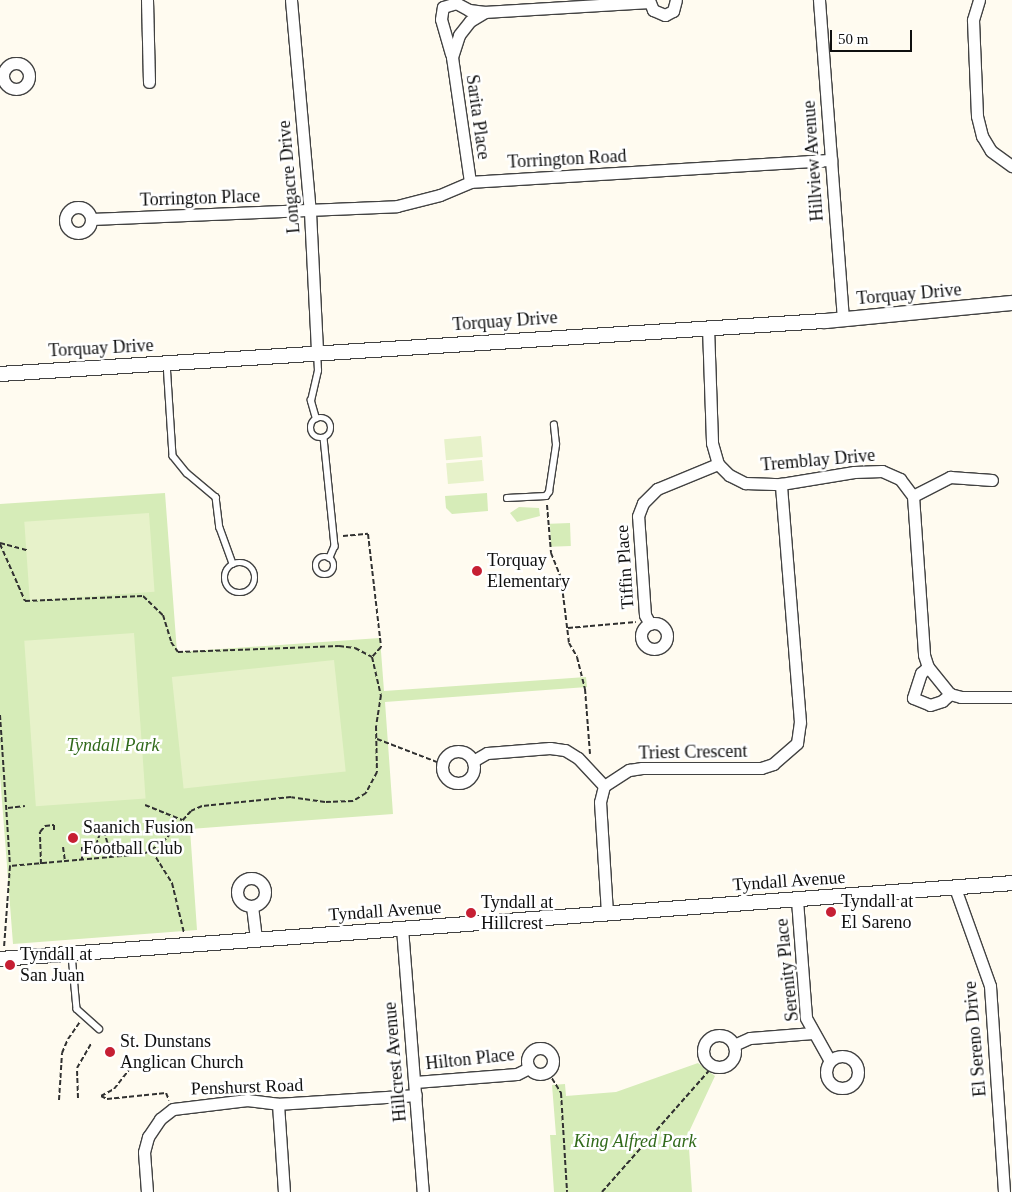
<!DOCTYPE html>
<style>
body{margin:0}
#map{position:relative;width:1012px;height:1192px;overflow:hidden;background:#fffbf0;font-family:Georgia,serif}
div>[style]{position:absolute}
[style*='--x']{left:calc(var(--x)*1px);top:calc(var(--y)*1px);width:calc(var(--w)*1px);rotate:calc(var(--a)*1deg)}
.green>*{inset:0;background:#d6ecb8;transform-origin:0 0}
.pitch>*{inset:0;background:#e7f2ca;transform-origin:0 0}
.path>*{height:2px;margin-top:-1px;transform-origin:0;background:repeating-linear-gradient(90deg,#313131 0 5px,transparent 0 7.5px)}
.roads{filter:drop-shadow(1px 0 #424242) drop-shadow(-1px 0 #424242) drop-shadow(0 1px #424242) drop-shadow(0 -1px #424242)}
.service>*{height:5.5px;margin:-2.75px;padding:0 2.75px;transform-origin:2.75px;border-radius:2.75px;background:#fff}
.service>.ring{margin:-2.75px;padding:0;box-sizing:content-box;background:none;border:5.5px solid #fff;border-radius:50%}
.minor>*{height:11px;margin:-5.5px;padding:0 5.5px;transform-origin:5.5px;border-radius:5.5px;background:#fff}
.minor>.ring{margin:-5.5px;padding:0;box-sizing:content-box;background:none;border:11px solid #fff;border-radius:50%}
.tertiary>*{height:14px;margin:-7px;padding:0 7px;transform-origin:7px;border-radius:7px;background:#fff}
.dots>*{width:14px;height:14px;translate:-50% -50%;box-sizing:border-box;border:2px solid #fff;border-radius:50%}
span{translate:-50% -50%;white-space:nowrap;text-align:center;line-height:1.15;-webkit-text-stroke:5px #fff;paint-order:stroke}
.street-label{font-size:18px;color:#0f0f0f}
.poi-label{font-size:18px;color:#0f0f0f}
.left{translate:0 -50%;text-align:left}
.park-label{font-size:18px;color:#316a1b;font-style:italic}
.scale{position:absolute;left:830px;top:30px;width:82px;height:22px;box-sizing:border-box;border:2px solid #0f0f0f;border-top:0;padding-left:6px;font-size:15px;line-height:18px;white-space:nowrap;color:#0f0f0f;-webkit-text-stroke:4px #fff;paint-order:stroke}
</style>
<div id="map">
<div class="green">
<div style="clip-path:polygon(165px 493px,177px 652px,380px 638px,384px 691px,586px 677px,587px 687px,385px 702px,393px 814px,190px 829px,197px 930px,13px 944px,0 775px,0 504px)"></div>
<div style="clip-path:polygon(487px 493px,488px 511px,452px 514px,446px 508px,445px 496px)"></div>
<div style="clip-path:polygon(519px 507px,539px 508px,540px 516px,517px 522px,510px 513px)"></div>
<div style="left:570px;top:523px;width:23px;height:20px;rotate:88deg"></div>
<div style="clip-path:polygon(698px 1063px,715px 1076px,688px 1134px,692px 1192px,554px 1192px,550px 1135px,556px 1135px,552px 1085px,565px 1084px,566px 1096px,616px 1092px)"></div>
</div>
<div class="pitch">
<div style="left:481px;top:436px;width:21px;height:37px;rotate:85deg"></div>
<div style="left:482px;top:460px;width:21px;height:36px;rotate:85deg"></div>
<div style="left:149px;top:513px;width:79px;height:125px;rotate:86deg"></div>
<div style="left:134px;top:633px;width:166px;height:110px;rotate:86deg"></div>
<div style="left:334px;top:660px;width:112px;height:163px;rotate:84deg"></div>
</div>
<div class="path">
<div style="--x:547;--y:505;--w:48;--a:85.2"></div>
<div style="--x:551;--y:553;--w:27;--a:68"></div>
<div style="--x:561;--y:578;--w:65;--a:83"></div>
<div style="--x:569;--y:643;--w:16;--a:60"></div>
<div style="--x:577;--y:657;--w:33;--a:76"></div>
<div style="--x:585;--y:689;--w:65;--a:85.6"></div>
<div style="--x:343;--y:536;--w:25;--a:-5"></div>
<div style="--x:368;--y:534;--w:114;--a:83.4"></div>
<div style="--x:381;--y:647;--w:13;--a:132"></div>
<div style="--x:0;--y:543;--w:28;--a:15"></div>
<div style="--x:0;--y:544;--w:62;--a:66.3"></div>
<div style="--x:25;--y:601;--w:118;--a:-2.4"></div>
<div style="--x:143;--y:596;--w:28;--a:44"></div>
<div style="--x:163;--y:615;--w:28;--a:73"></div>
<div style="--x:171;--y:642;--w:12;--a:55"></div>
<div style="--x:178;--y:652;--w:161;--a:-2.1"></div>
<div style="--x:339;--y:646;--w:16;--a:7"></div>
<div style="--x:355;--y:648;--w:19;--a:28"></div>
<div style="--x:372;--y:657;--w:39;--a:77"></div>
<div style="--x:381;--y:695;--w:31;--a:99"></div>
<div style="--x:376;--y:726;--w:46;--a:88.8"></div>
<div style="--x:377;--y:772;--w:24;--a:118"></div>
<div style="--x:366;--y:793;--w:15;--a:148"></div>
<div style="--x:353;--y:801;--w:28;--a:178"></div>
<div style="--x:325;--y:802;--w:34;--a:-172"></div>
<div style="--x:291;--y:797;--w:89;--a:174.2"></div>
<div style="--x:202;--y:806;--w:12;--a:156"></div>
<div style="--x:191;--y:811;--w:43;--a:132.2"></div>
<div style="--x:162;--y:843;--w:21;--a:149"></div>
<div style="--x:144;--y:854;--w:135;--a:174.9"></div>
<div style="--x:568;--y:628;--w:68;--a:-5"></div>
<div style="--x:0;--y:715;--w:151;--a:86.2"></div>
<div style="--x:10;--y:866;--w:81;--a:94.2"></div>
<div style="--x:377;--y:739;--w:70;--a:21"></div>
<div style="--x:145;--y:805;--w:40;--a:22"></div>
<div style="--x:8;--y:808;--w:17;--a:-7"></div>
<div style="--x:93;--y:825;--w:6;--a:9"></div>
<div style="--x:99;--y:826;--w:7;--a:45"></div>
<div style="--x:104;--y:831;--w:26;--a:74"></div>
<div style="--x:63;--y:847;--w:15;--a:82"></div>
<div style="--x:82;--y:847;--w:13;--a:90"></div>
<div style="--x:82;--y:850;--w:15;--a:-20"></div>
<div style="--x:96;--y:845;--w:18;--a:-71"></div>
<div style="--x:152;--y:851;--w:38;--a:58"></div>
<div style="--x:172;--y:883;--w:51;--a:76.5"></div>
<div style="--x:41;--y:864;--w:32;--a:-92"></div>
<div style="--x:40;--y:832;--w:8;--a:-50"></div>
<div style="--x:45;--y:826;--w:9;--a:-6"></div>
<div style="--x:54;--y:825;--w:6;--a:90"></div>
<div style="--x:548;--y:1072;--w:25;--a:58"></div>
<div style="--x:561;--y:1093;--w:99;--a:86.5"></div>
<div style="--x:101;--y:1096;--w:7;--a:27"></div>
<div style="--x:107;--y:1099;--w:59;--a:-5.8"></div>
<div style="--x:166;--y:1093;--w:8;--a:67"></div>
<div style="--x:101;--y:1096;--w:15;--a:-28"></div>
<div style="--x:114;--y:1089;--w:24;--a:-52"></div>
<div style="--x:129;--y:1070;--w:9;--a:-139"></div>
<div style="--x:78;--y:1098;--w:30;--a:-92"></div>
<div style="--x:77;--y:1068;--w:28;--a:-60"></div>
<div style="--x:59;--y:1100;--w:47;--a:-86.3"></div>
<div style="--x:62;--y:1053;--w:15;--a:-67"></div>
<div style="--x:68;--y:1039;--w:21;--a:-55"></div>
<div style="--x:602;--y:1192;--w:168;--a:-48.6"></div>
</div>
<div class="roads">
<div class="service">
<div style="--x:167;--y:363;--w:93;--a:86.3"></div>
<div style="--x:173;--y:456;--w:22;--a:51"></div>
<div style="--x:187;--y:473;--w:38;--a:40"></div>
<div style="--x:216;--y:497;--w:31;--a:83"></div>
<div style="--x:220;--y:528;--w:38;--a:70"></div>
<div class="ring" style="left:311px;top:418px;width:14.5px;height:14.5px"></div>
<div style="--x:316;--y:419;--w:19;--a:-106"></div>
<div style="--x:311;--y:401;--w:31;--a:-77"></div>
<div style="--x:318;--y:371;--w:17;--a:-93"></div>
<div style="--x:324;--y:438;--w:109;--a:84.2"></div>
<div style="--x:335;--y:546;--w:13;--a:113"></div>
<div style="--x:507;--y:498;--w:39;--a:-3"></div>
<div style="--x:546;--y:496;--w:5;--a:-53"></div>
<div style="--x:549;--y:492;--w:48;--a:-81.5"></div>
<div style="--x:556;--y:445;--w:20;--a:-96"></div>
<div class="ring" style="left:316px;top:557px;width:12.5px;height:12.5px"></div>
<div class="ring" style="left:225px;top:563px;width:24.5px;height:24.5px"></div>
<div style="--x:72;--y:955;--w:54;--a:84.7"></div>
<div style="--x:77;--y:1009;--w:30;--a:42"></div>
</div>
<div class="minor">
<div style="--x:147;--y:0;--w:82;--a:88.6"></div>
<div style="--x:291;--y:0;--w:213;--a:84.9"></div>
<div style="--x:310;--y:212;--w:140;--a:87.1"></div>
<div style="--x:649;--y:0;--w:11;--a:68"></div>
<div style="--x:653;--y:10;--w:13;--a:23"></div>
<div style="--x:665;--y:15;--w:9;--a:-27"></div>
<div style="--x:673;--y:11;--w:11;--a:-75"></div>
<div style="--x:819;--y:0;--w:320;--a:85.7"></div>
<div style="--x:979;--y:0;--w:21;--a:107"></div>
<div style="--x:973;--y:20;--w:96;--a:87.6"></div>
<div style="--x:977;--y:116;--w:21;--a:76"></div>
<div style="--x:982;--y:136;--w:17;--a:59"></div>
<div style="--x:991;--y:151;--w:26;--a:36"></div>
<div style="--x:451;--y:54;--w:36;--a:-106"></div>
<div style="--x:441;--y:19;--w:12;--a:-81"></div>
<div style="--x:443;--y:7;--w:14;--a:-17"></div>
<div style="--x:456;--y:3;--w:15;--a:28"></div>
<div style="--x:469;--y:10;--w:16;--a:7"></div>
<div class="ring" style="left:3px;top:63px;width:15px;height:15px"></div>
<div style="--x:470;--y:182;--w:126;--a:-98.2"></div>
<div style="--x:452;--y:57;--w:23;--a:-72"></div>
<div style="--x:459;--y:35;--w:18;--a:-52"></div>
<div style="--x:470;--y:21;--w:17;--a:-31"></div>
<div style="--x:485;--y:12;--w:164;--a:-3.5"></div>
<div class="ring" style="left:65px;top:207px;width:15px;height:15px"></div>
<div style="--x:91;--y:219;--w:306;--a:-2.4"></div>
<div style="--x:397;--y:206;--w:44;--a:-14.3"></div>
<div style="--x:440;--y:195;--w:33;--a:-23"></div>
<div style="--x:470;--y:182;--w:362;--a:-3.5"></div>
<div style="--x:708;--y:327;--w:116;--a:88"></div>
<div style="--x:712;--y:443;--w:22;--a:74"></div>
<div style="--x:718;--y:464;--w:16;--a:45"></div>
<div style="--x:729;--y:475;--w:18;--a:27"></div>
<div style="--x:745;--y:483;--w:36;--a:2"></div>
<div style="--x:781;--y:484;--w:74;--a:-9.3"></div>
<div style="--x:854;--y:472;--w:28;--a:-2"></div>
<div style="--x:882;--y:471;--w:20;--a:24"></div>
<div style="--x:900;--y:479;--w:21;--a:53"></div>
<div style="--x:913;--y:496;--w:159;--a:86"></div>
<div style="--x:924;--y:655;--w:13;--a:72"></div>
<div style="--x:928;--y:667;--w:35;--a:51"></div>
<div style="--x:950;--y:694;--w:11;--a:15"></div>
<div style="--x:961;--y:697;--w:51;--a:0"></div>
<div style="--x:913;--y:496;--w:42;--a:-27.2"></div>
<div style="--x:950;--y:477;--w:42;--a:4.1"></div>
<div class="ring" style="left:641px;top:623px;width:15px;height:15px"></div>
<div style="--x:650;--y:624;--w:10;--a:-119"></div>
<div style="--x:645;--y:615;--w:99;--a:-94"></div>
<div style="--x:638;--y:516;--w:14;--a:-69"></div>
<div style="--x:643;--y:503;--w:20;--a:-45"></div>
<div style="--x:657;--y:489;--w:66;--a:-22.3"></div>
<div style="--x:928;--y:667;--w:9;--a:139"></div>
<div style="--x:921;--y:673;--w:26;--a:108"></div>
<div style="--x:913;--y:698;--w:18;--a:22"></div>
<div style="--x:930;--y:705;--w:13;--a:-18"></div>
<div style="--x:942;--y:701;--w:11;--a:-41"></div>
<div class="ring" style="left:442px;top:751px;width:21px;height:21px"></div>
<div style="--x:473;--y:761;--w:16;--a:-30"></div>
<div style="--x:487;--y:753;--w:63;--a:-4.5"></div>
<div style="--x:550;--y:748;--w:15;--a:8"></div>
<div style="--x:565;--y:750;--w:15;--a:32"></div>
<div style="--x:578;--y:758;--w:38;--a:47"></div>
<div class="ring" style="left:237px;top:878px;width:17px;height:17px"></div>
<div style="--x:955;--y:888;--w:104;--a:70.3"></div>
<div style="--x:990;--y:986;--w:206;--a:86.1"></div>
<div style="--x:797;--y:900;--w:118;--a:85.6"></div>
<div style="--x:806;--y:1018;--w:49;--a:60.8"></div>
<div style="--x:252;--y:906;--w:33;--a:83"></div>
<div style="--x:607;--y:913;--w:111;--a:-93.6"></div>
<div style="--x:600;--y:802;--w:16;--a:-76"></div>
<div style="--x:604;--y:786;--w:30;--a:-33"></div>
<div style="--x:629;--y:770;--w:13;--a:-9"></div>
<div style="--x:642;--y:768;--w:119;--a:0"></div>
<div style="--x:761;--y:768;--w:13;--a:-18"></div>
<div style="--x:773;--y:764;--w:32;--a:-41"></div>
<div style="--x:797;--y:743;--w:21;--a:-82"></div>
<div style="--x:800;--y:722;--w:239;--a:-94.6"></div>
<div style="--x:402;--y:928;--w:265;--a:85.5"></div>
<div class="ring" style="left:703px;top:1035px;width:21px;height:21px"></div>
<div style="--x:734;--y:1045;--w:17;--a:-24"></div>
<div style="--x:750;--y:1038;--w:63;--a:-4.5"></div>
<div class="ring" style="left:527px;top:1048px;width:15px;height:15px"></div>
<div class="ring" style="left:826px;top:1056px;width:21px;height:21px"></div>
<div style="--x:415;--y:1082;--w:102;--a:-4.5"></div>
<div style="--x:517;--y:1074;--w:13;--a:-27"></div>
<div style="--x:278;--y:1104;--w:88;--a:86.1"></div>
<div style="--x:147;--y:1192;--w:40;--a:-94.3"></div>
<div style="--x:144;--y:1152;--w:16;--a:-75"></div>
<div style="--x:148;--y:1137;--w:22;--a:-56"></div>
<div style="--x:160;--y:1119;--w:16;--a:-38"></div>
<div style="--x:173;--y:1109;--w:75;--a:-6.9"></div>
<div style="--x:247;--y:1100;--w:31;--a:7"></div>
<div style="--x:278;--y:1104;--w:138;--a:-3.7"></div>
</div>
<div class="tertiary">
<div style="--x:0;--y:374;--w:827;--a:-3.68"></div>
<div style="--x:825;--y:321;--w:188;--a:-5.5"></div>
<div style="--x:0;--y:959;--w:1015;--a:-4.29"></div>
</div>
</div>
<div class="dots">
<div style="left:477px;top:571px;background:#c61f33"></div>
<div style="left:73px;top:838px;background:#c61f33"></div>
<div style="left:831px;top:912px;background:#c61f33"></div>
<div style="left:471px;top:913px;background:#c61f33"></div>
<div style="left:10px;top:965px;background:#c61f33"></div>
<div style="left:110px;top:1052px;background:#c61f33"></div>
</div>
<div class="street-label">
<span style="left:478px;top:117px;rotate:82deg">Sarita Place</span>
<span style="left:567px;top:159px;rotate:-3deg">Torrington Road</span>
<span style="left:813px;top:161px;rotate:-94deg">Hillview Avenue</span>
<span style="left:289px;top:177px;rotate:-95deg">Longacre Drive</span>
<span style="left:200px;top:198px;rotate:-2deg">Torrington Place</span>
<span style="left:909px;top:294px;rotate:-5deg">Torquay Drive</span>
<span style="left:505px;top:321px;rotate:-4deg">Torquay Drive</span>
<span style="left:101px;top:348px;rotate:-3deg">Torquay Drive</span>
<span style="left:818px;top:460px;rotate:-5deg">Tremblay Drive</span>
<span style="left:625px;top:567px;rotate:-94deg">Tiffin Place</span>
<span style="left:693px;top:752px;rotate:-1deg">Triest Crescent</span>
<span style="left:789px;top:881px;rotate:-4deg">Tyndall Avenue</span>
<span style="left:385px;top:911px;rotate:-4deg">Tyndall Avenue</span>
<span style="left:787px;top:970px;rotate:-96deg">Serenity Place</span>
<span style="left:975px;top:1039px;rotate:-95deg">El Sereno Drive</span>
<span style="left:470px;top:1059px;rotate:-6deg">Hilton Place</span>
<span style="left:395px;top:1062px;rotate:-95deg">Hillcrest Avenue</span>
<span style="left:247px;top:1087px;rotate:-2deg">Penshurst Road</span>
</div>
<div class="poi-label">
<span class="left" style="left:487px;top:571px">Torquay<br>Elementary</span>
<span class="left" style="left:83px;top:838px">Saanich Fusion<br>Football Club</span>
<span class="left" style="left:841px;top:912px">Tyndall at<br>El Sareno</span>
<span class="left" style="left:481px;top:913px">Tyndall at<br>Hillcrest</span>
<span class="left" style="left:20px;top:965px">Tyndall at<br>San Juan</span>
<span class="left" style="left:120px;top:1052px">St. Dunstans<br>Anglican Church</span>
</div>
<div class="park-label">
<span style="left:113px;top:745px">Tyndall Park</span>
<span style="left:635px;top:1141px">King Alfred Park</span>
</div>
<div class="scale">50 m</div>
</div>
